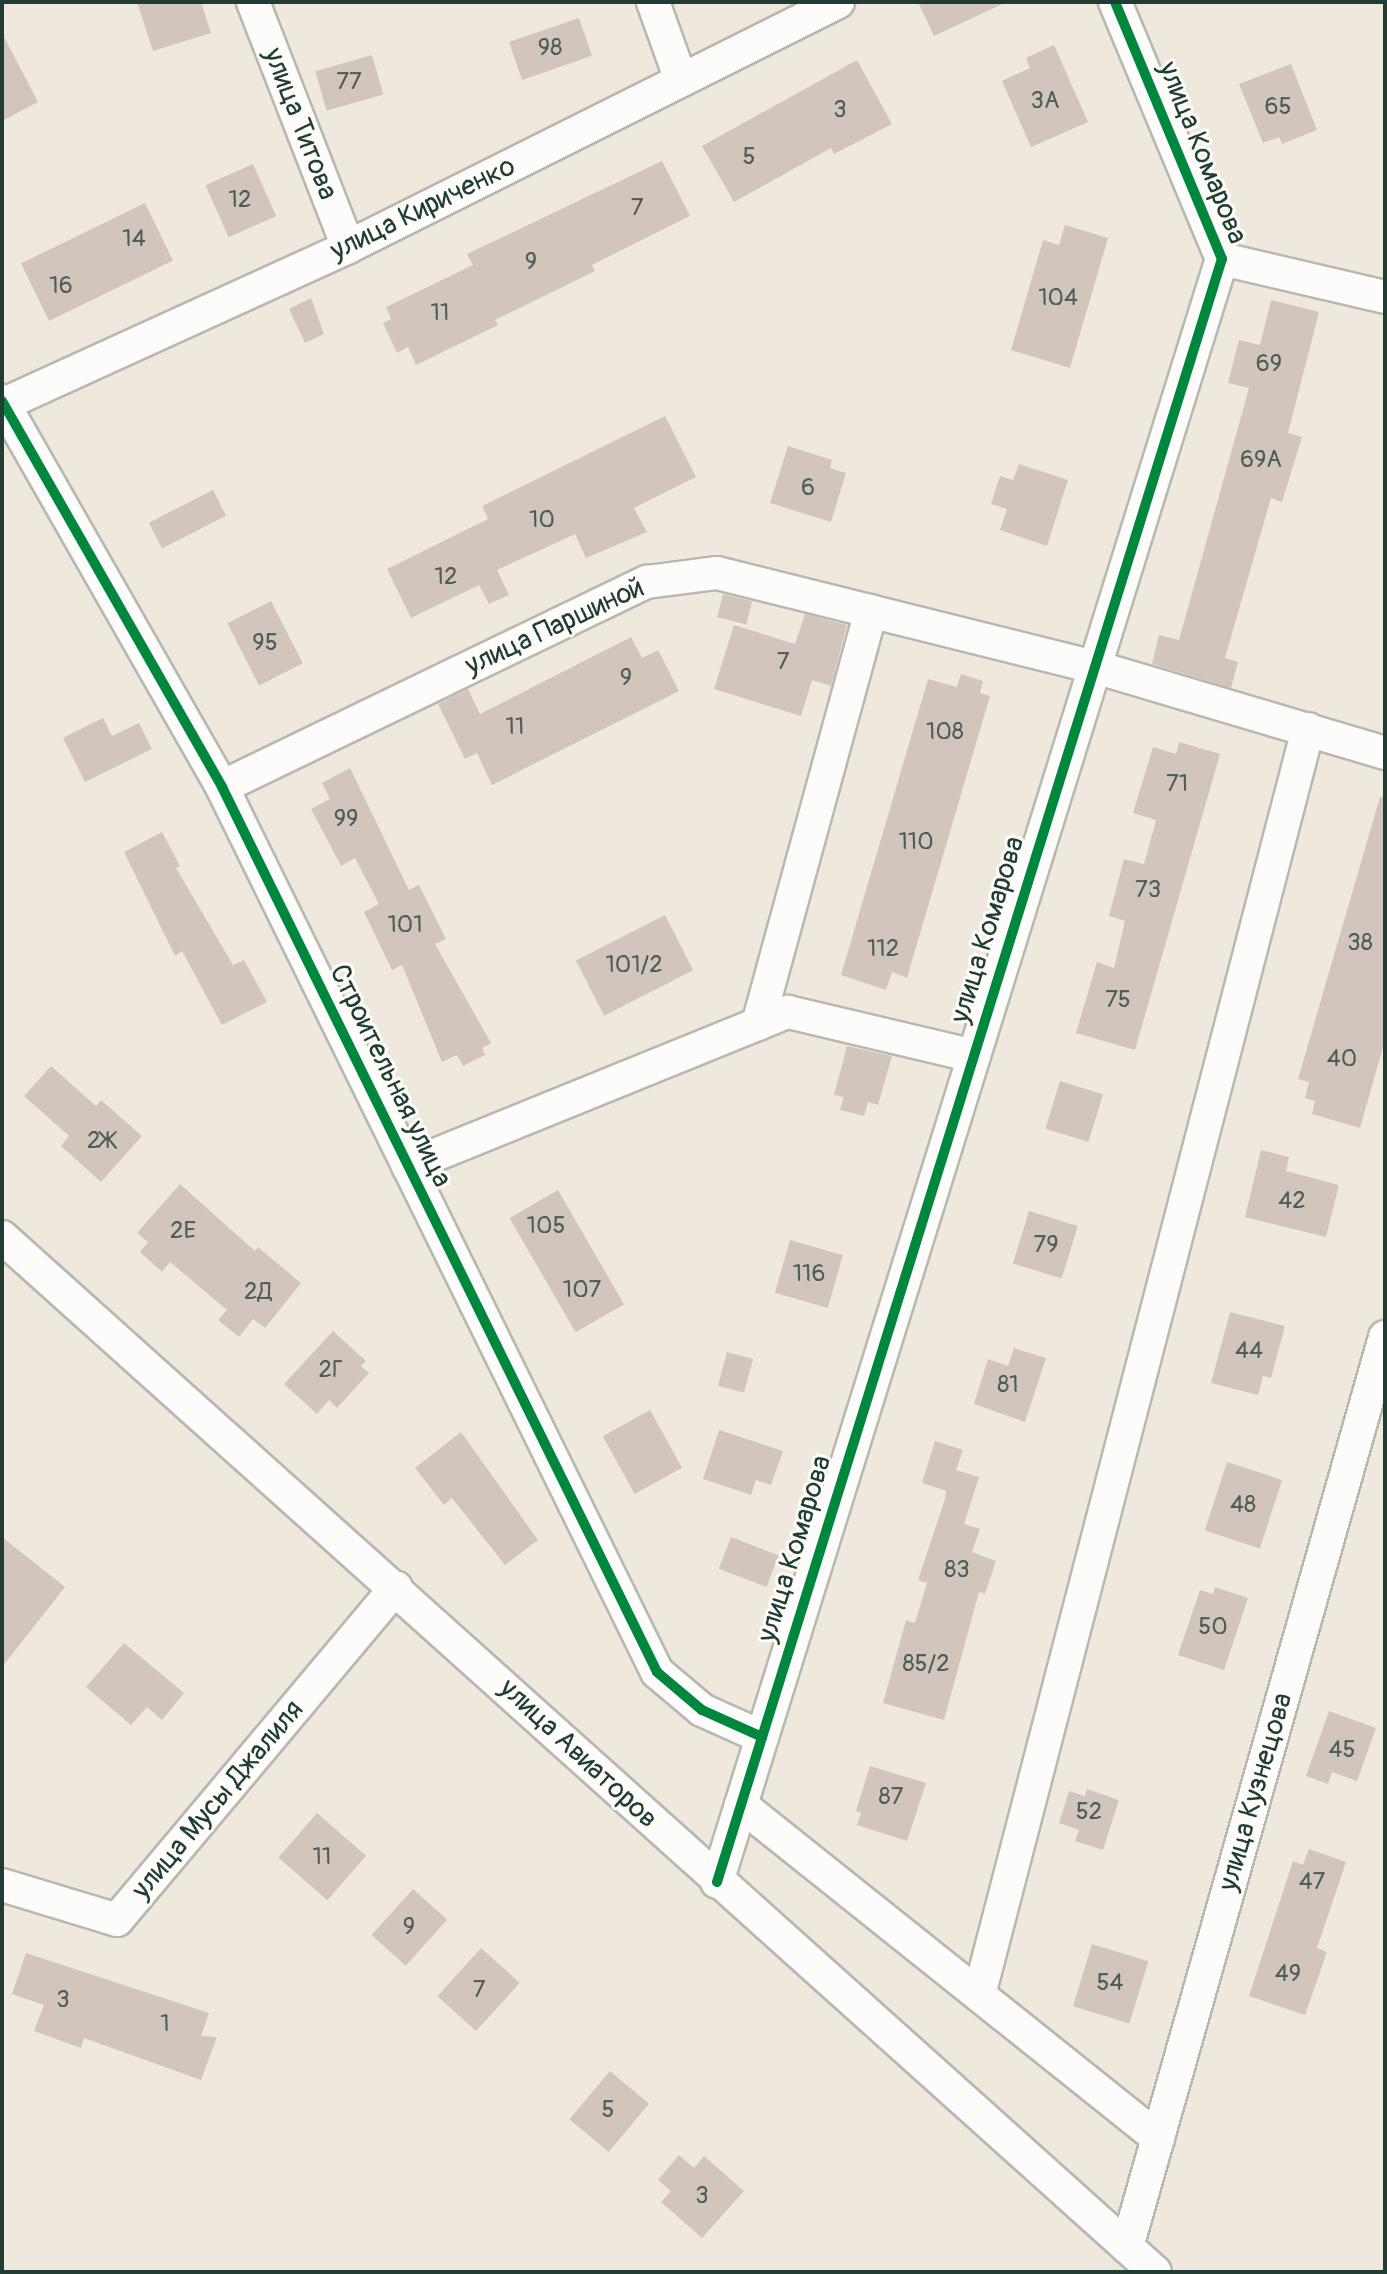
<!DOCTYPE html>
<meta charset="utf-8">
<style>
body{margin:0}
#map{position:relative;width:1387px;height:2274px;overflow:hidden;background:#efe9dd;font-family:Pangolin,sans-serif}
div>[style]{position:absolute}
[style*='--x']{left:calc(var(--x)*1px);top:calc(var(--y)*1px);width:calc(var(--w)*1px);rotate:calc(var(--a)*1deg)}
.building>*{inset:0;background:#d2c5be;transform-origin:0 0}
.roads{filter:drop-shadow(2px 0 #b9b8af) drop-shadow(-2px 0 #b9b8af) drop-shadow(0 2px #b9b8af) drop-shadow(0 -2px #b9b8af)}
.minor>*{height:32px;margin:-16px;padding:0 16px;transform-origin:16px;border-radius:16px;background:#fdfcfa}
.cycleway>*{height:10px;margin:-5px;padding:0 5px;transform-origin:5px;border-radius:5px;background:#00873e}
span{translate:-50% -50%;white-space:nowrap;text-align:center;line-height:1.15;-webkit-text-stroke:6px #fdfcf7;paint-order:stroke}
.number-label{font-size:24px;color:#4c5f56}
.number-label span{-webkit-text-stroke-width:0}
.street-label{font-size:28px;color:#1f3d34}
.frame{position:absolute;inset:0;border:4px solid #1f3d34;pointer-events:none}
</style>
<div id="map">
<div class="building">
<div style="clip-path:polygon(137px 2px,201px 2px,211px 33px,153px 51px)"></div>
<div style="clip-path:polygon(918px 2px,1007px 2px,934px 36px)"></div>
<div style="left:579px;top:18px;width:40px;height:74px;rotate:71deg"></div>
<div style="clip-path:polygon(2px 33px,38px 102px,2px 121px)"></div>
<div style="clip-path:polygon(1054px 45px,1088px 122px,1031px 147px,1002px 81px,1030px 68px,1026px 58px)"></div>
<div style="left:372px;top:55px;width:41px;height:59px;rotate:74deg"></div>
<div style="clip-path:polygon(857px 60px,892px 124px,834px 154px,831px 148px,734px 202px,702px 146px)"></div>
<div style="clip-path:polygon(1291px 64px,1317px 130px,1282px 144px,1279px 137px,1263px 143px,1239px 84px)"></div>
<div style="clip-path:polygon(662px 161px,690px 216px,592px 265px,595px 271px,495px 320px,498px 325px,416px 365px,408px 347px,397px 353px,383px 323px,391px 319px,386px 307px,473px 265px,467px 254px)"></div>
<div style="left:253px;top:164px;width:57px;height:52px;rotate:66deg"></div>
<div style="left:145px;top:203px;width:64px;height:138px;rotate:64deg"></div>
<div style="clip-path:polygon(1065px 225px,1108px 238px,1070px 368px,1011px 350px,1043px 240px,1059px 245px)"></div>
<div style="clip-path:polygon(311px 298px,324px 334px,305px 343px,289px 309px)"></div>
<div style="clip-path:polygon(1271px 300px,1319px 312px,1288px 433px,1302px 437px,1282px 502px,1271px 498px,1225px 658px,1238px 662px,1231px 688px,1152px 664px,1159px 635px,1179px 640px,1249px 388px,1228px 383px,1239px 340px,1260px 345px)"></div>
<div style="clip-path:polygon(665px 416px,696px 477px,634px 508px,647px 532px,586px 558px,575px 534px,497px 570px,509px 595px,489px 604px,479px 585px,411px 618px,387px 569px,488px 519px,482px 506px)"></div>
<div style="clip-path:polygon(788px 446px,832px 460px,830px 468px,846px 473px,831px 522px,770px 503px)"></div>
<div style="clip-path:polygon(1019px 464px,1068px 480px,1047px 546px,1000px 530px,1007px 509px,991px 504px,1000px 476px,1013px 480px)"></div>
<div style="left:213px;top:490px;width:29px;height:72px;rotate:63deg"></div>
<div style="left:723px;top:594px;width:30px;height:24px;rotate:14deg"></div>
<div style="left:271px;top:601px;width:70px;height:49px;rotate:63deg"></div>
<div style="clip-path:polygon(805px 614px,847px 625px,831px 686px,812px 680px,801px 716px,714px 689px,734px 625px,795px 644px)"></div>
<div style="clip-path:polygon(631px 637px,642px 658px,658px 650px,679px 691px,492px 785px,477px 753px,465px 759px,438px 704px,468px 689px,480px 714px)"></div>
<div style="clip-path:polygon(961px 674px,983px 681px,980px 693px,990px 696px,907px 978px,892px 972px,886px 990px,841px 975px,928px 679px,957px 687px)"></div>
<div style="clip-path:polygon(103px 718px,112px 736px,139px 723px,152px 749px,85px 782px,63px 738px)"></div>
<div style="clip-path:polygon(1179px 742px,1220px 754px,1135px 1050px,1076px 1033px,1097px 962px,1114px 968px,1125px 921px,1109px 916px,1124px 859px,1144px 864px,1156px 820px,1133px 813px,1153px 747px,1176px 754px)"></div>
<div style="clip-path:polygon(350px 768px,409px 890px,419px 885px,446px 939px,435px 944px,491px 1043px,482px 1048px,485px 1055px,463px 1066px,457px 1055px,442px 1062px,402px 965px,392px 970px,364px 912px,379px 904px,355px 858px,341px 866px,311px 809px,330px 799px,322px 783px)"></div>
<div style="clip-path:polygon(1380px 797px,1385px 798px,1385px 1040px,1360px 1128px,1312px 1114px,1315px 1101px,1305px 1098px,1309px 1082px,1298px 1079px)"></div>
<div style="clip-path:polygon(162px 832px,180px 866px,176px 868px,233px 965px,244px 960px,267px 1002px,222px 1025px,182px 951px,175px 956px,124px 852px)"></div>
<div style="left:665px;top:915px;width:62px;height:100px;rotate:63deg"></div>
<div style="clip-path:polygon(847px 1046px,892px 1056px,878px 1105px,868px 1102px,864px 1116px,840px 1110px,844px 1097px,834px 1095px)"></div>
<div style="clip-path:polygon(51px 1066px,96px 1106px,101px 1100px,142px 1136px,101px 1182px,61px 1146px,69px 1136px,24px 1096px)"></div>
<div style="left:1060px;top:1081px;width:45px;height:50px;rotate:17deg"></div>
<div style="clip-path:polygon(1261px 1150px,1289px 1157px,1286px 1171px,1339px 1185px,1326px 1237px,1245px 1217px)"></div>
<div style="clip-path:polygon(180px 1184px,255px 1251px,258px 1247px,301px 1283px,265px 1328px,253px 1319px,239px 1337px,218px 1320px,227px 1310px,170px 1262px,162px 1272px,140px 1252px,148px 1242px,137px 1233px)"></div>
<div style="left:558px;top:1190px;width:132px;height:56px;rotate:60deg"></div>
<div style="left:1029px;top:1211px;width:51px;height:55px;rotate:17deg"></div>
<div style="left:790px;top:1240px;width:55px;height:55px;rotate:16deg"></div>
<div style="clip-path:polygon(1230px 1312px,1285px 1326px,1271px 1378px,1263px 1376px,1258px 1395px,1211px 1383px)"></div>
<div style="clip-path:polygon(333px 1331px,366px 1361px,361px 1366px,369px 1373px,337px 1408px,329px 1400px,317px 1414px,284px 1384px)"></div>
<div style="clip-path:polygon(1014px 1348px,1046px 1358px,1025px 1422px,974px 1404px,988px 1359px,1008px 1366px)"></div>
<div style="left:727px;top:1352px;width:27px;height:35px;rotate:15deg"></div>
<div style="left:650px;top:1410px;width:66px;height:54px;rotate:61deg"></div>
<div style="clip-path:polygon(719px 1430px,783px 1451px,771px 1485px,756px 1480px,751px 1495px,703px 1479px)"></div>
<div style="clip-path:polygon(461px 1432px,538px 1540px,505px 1565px,452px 1498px,444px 1505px,415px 1468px)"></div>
<div style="clip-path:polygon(935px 1441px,963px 1450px,956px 1470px,979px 1477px,964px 1524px,980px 1529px,972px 1552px,996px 1561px,985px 1594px,979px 1592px,944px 1720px,883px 1703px,906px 1620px,915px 1623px,927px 1583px,918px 1580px,945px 1499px,946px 1491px,922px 1483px)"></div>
<div style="left:1227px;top:1462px;width:58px;height:72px;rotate:18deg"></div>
<div style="clip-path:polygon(2px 1537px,65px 1587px,2px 1667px)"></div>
<div style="left:731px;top:1537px;width:51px;height:34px;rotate:21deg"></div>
<div style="clip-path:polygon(1215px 1587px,1248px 1598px,1224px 1670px,1178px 1655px,1200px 1590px,1213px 1594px)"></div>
<div style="clip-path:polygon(124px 1643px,184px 1693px,162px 1720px,147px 1707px,131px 1725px,86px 1687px)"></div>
<div style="clip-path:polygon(1329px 1711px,1376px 1728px,1357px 1781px,1332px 1772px,1328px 1784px,1306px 1776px)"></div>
<div style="clip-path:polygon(870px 1766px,926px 1783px,907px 1841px,857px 1825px,861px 1813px,856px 1811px)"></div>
<div style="clip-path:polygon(1087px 1789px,1119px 1800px,1103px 1850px,1075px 1841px,1079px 1830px,1059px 1823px,1069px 1791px,1085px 1796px)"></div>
<div style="left:317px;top:1813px;width:65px;height:59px;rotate:41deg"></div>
<div style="clip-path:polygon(1309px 1849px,1346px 1862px,1317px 1948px,1327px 1952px,1305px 2015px,1249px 1996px,1293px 1861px,1303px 1865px)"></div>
<div style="left:413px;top:1889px;width:46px;height:62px;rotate:42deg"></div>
<div style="left:1092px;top:1944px;width:59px;height:65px;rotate:17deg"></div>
<div style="left:481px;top:1948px;width:52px;height:65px;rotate:42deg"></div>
<div style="clip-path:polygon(26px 1953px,209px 2013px,201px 2036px,217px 2037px,201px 2080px,84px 2038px,81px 2048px,34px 2031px,44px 2005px,12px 1994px)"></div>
<div style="left:610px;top:2071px;width:51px;height:63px;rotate:40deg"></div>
<div style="clip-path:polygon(679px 2155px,694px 2168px,704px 2156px,744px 2191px,702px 2238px,661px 2202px,671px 2191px,658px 2180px)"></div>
</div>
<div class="roads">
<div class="minor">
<div style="--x:253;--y:2;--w:263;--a:68.8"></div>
<div style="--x:653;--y:2;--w:83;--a:70.3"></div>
<div style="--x:1222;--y:259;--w:167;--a:13.1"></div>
<div style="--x:2;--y:401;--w:444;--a:60.3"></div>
<div style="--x:222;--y:787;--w:986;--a:63.82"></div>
<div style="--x:657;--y:1672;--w:59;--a:40.2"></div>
<div style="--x:702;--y:1710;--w:66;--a:24.2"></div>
<div style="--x:2;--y:405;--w:380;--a:-24.5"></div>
<div style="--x:348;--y:247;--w:548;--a:-26.57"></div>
<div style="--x:222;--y:787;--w:472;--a:-25.8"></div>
<div style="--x:647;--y:582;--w:71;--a:-7.3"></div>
<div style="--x:717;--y:573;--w:390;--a:14"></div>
<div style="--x:1095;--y:667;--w:302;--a:16.5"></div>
<div style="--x:758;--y:1024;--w:428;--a:-74.7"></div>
<div style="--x:408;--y:1166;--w:410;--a:-22.1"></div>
<div style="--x:788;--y:1012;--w:191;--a:13.3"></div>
<div style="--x:2;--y:1237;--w:1549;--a:41.91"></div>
<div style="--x:741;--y:1805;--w:534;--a:38.61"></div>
<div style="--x:717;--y:1882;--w:1700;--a:-72.72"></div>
<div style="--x:1222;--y:259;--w:278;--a:-112.6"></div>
<div style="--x:2;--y:1885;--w:120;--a:16.9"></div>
<div style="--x:117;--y:1920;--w:434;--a:-50"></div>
<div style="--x:979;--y:1995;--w:1308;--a:-75.43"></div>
<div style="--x:1127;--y:2247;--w:946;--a:-74.17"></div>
</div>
</div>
<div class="cycleway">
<div style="--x:2;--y:401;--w:444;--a:60.3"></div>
<div style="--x:222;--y:787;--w:986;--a:63.82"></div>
<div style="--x:657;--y:1672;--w:59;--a:40.2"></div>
<div style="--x:702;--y:1710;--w:66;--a:24.2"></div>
<div style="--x:717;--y:1882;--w:1700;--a:-72.72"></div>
<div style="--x:1222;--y:259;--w:278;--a:-112.6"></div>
</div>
<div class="number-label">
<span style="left:550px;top:48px">98</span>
<span style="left:349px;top:82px">77</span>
<span style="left:1045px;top:101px">3А</span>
<span style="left:1278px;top:107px">65</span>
<span style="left:840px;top:110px">3</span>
<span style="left:749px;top:157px">5</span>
<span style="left:240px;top:200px">12</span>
<span style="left:637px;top:208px">7</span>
<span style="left:134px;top:239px">14</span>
<span style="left:531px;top:262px">9</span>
<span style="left:61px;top:286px">16</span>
<span style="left:1058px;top:298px">104</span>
<span style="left:440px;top:313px">11</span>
<span style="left:1269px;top:364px">69</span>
<span style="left:1261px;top:460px">69А</span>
<span style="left:808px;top:488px">6</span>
<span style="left:542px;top:520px">10</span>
<span style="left:446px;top:577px">12</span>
<span style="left:265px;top:643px">95</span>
<span style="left:783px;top:662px">7</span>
<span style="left:626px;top:678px">9</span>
<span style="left:515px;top:727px">11</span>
<span style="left:945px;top:732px">108</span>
<span style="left:1177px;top:784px">71</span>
<span style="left:346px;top:819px">99</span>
<span style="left:916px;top:842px">110</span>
<span style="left:1148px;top:890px">73</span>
<span style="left:405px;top:925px">101</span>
<span style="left:1360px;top:943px">38</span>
<span style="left:883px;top:949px">112</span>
<span style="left:634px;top:965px">101/2</span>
<span style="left:1118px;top:1000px">75</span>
<span style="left:1342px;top:1059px">40</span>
<span style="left:101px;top:1141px">2Ж</span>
<span style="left:1292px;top:1201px">42</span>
<span style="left:546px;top:1226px">105</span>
<span style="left:183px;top:1231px">2Е</span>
<span style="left:1046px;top:1245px">79</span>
<span style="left:809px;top:1274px">116</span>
<span style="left:582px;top:1290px">107</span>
<span style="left:258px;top:1292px">2Д</span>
<span style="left:1249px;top:1351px">44</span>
<span style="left:331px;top:1370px">2Г</span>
<span style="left:1008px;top:1385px">81</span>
<span style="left:1243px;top:1505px">48</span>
<span style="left:957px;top:1570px">83</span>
<span style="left:1213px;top:1627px">50</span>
<span style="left:926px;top:1664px">85/2</span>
<span style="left:1342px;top:1750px">45</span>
<span style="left:891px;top:1797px">87</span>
<span style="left:1089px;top:1812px">52</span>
<span style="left:322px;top:1857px">11</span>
<span style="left:1312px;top:1882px">47</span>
<span style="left:409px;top:1927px">9</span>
<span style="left:1288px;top:1974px">49</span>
<span style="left:1110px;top:1983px">54</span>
<span style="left:479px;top:1990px">7</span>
<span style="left:63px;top:2000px">3</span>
<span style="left:165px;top:2024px">1</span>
<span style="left:608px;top:2110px">5</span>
<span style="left:702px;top:2196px">3</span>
</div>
<div class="street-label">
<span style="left:300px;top:124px;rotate:69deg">улица Титова</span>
<span style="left:1202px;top:153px;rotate:68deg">улица Комарова</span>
<span style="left:423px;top:209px;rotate:-26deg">улица Кириченко</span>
<span style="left:555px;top:627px;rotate:-25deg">улица Паршиной</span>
<span style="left:988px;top:930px;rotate:-73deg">улица Комарова</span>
<span style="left:390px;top:1076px;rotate:64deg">Строительная улица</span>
<span style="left:795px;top:1549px;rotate:-73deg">улица Комарова</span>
<span style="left:578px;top:1754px;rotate:43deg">улица Авиаторов</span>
<span style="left:1256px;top:1792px;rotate:-74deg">улица Кузнецова</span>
<span style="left:218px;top:1800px;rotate:-50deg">улица Мусы Джалиля</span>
</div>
<div class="frame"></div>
</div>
